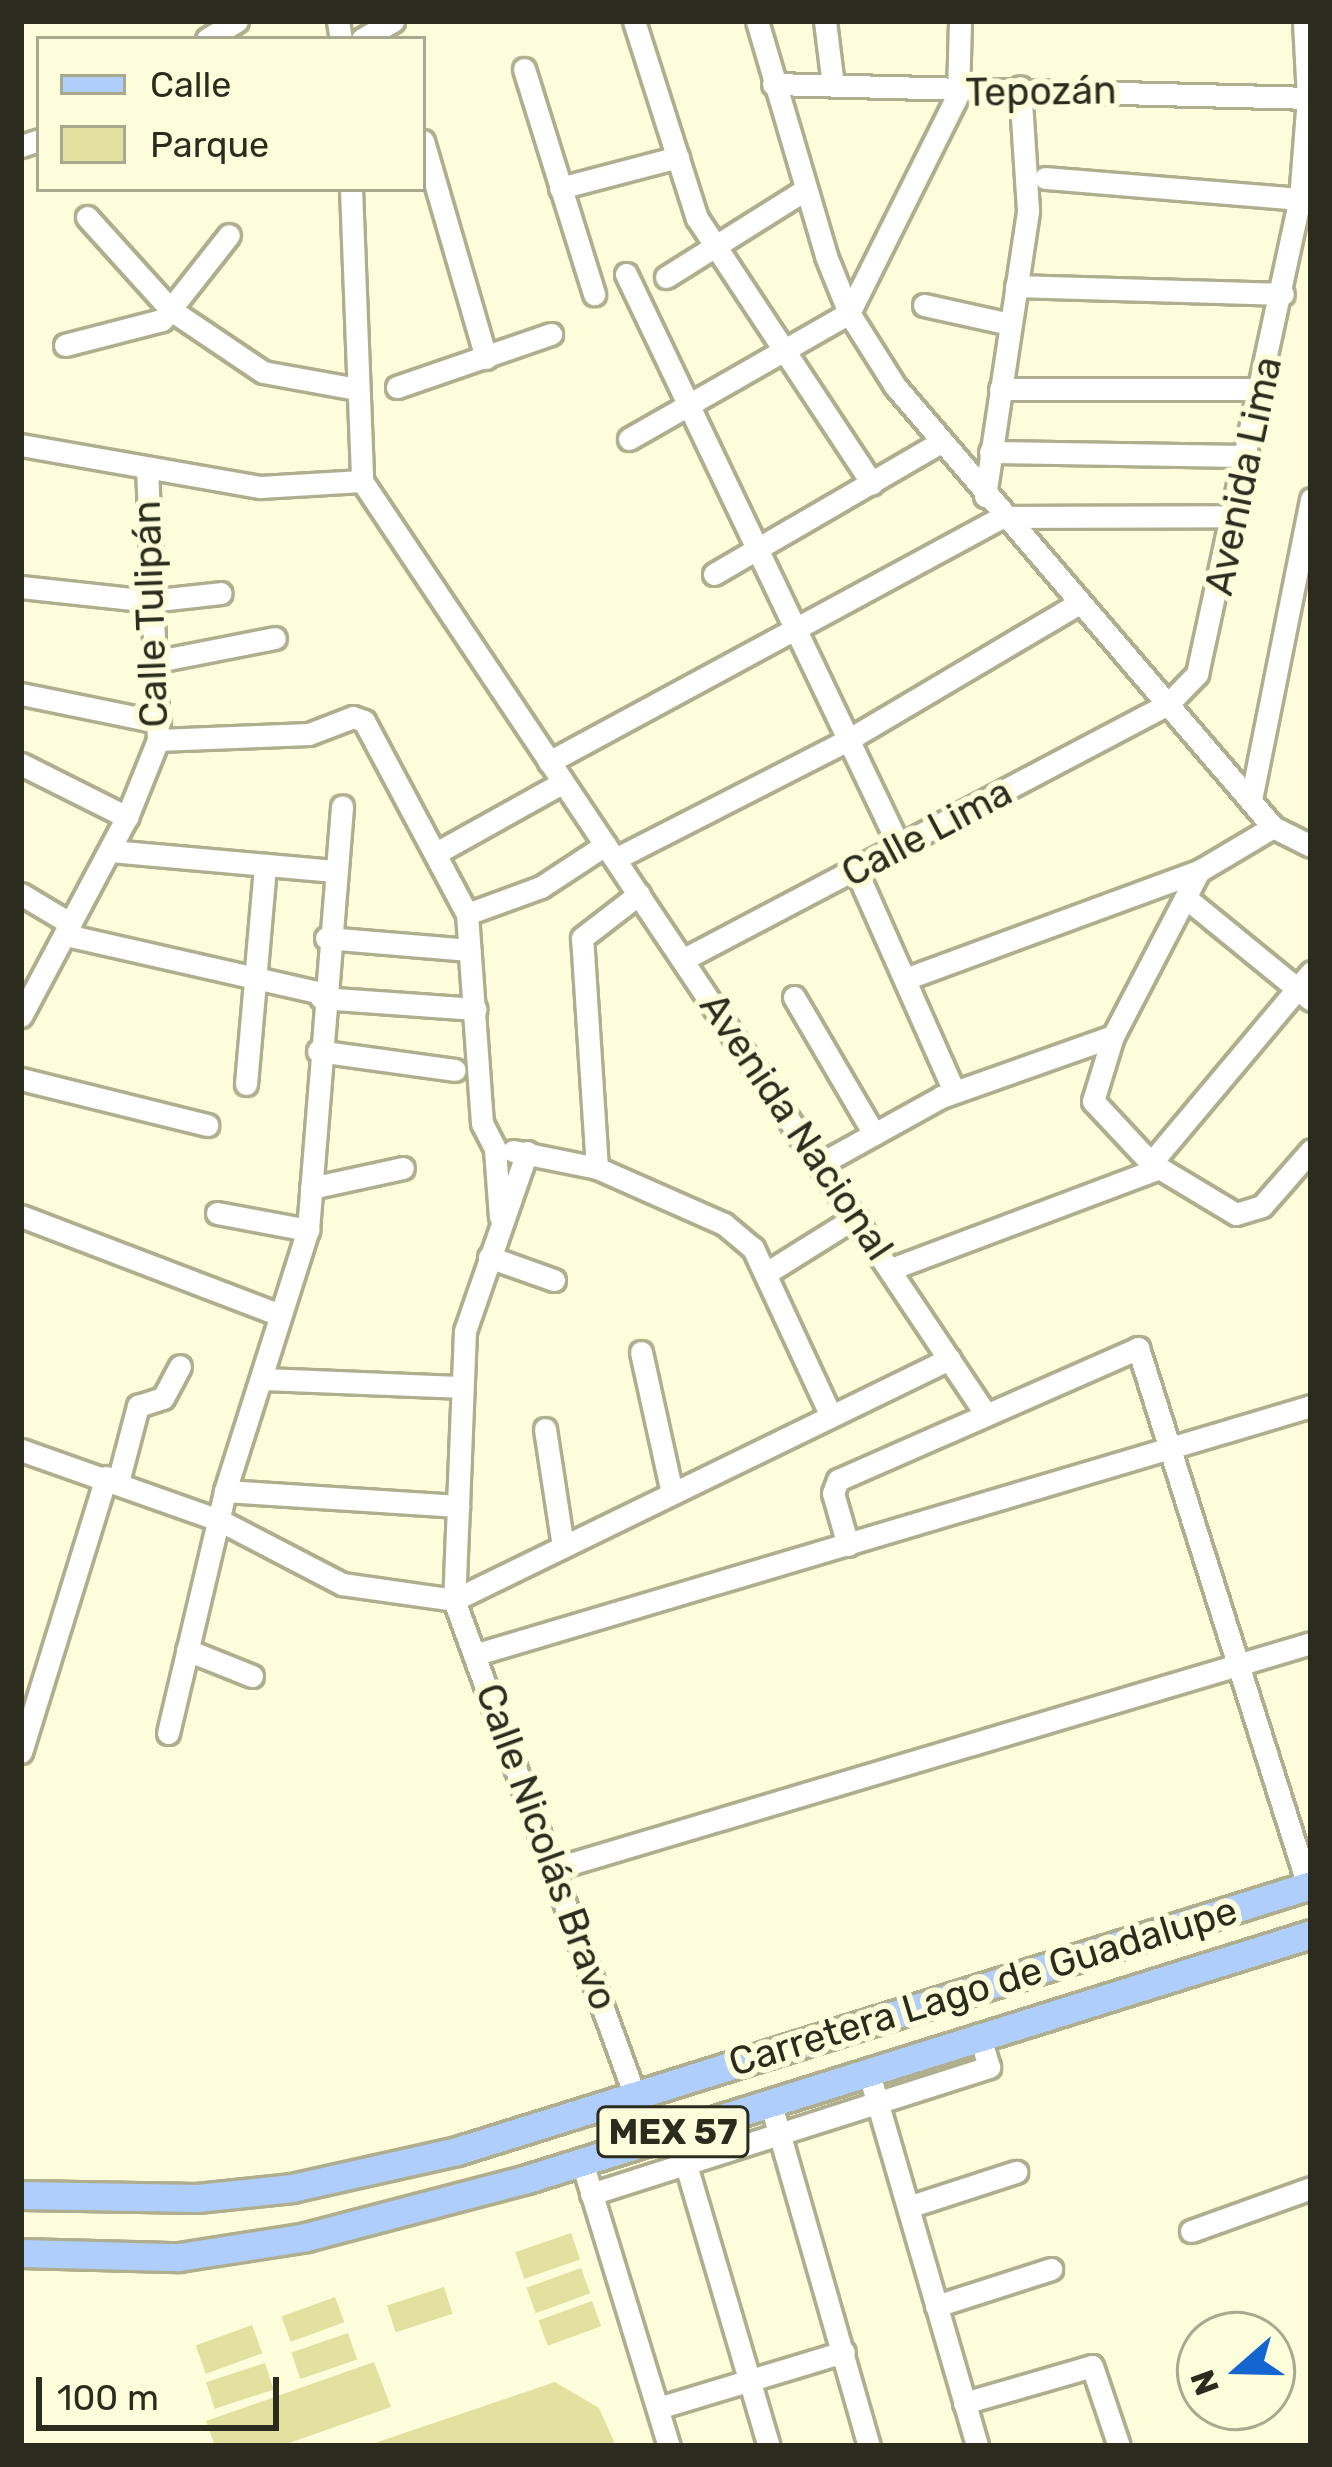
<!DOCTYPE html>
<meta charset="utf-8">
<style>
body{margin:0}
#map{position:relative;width:1332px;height:2467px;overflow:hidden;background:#fdfddb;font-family:Rubik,sans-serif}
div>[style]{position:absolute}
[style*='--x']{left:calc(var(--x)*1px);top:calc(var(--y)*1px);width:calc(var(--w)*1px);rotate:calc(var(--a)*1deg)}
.green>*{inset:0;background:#e2e19f;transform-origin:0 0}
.roads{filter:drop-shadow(3px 0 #afae8e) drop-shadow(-3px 0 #afae8e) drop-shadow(0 3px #afae8e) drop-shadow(0 -3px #afae8e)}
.minor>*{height:21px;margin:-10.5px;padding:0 10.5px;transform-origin:10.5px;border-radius:10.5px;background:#fff}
.major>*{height:27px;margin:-13.5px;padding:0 13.5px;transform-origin:13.5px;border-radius:13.5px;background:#afcefb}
span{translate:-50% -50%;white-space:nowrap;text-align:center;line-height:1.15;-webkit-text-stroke:12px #fdfddb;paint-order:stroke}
.shield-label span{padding:3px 9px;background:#fdfddb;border:3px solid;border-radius:9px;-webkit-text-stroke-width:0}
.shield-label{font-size:36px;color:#2b2b1e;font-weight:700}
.street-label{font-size:39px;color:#2b2b1e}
.frame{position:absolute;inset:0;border:24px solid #2b2b1e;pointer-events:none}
.legend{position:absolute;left:36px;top:36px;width:390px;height:156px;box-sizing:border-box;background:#fdfddb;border:3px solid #a9a98f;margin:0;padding:15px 21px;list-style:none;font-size:36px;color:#2b2b1e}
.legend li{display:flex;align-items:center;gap:24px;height:60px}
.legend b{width:60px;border:3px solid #a9a98f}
.north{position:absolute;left:1176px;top:2311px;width:120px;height:120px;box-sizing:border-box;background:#fdfddb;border:3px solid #a9a98f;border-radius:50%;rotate:250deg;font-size:33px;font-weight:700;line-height:48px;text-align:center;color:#2b2b1e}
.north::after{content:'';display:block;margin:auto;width:42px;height:54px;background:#1365cf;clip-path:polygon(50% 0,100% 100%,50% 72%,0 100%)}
.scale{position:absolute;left:36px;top:2377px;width:243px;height:54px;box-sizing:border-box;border:6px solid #2b2b1e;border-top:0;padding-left:15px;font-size:36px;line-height:42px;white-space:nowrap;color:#2b2b1e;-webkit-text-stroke:9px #fdfddb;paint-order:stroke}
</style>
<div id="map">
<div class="green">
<div style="left:571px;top:2233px;width:28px;height:59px;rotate:71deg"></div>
<div style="left:581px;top:2268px;width:27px;height:58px;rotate:70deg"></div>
<div style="left:444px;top:2287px;width:28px;height:60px;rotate:72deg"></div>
<div style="left:335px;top:2297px;width:27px;height:57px;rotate:70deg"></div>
<div style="left:592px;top:2301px;width:27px;height:57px;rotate:70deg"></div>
<div style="left:252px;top:2325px;width:30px;height:60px;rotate:70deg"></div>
<div style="left:348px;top:2333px;width:28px;height:60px;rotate:71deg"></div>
<div style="clip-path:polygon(374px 2362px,391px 2407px,281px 2446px,215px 2446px,206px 2421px)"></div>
<div style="left:265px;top:2363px;width:28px;height:62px;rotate:72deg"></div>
<div style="clip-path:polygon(555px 2382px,599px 2408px,616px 2446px,366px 2446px)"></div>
</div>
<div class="roads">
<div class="minor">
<div style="--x:338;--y:21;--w:18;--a:81"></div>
<div style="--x:634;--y:21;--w:207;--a:72.3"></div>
<div style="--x:697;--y:218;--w:318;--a:56.6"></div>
<div style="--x:757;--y:21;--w:245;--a:73.6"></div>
<div style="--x:826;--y:256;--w:61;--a:68"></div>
<div style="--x:849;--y:313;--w:86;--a:57.8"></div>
<div style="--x:895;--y:386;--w:581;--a:49.4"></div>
<div style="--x:1273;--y:827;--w:42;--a:26.6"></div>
<div style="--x:825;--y:21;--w:64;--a:82.9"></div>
<div style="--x:207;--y:39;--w:35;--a:-31"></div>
<div style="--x:362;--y:39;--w:36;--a:-30"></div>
<div style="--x:524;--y:69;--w:236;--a:72.7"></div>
<div style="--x:773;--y:84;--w:538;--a:1.49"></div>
<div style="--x:423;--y:141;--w:226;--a:73.8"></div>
<div style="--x:21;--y:146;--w:19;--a:-18"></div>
<div style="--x:1045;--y:178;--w:267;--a:4.7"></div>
<div style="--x:560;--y:188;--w:122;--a:-14.7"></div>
<div style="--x:351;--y:189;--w:292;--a:87.8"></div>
<div style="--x:362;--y:481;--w:1117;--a:56.24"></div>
<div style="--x:87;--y:217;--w:125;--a:47.9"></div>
<div style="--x:171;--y:310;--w:111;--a:34"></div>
<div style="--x:263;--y:372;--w:96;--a:10.3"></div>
<div style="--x:626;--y:274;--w:636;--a:64.48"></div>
<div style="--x:666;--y:277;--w:162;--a:-32.1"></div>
<div style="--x:1016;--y:286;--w:267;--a:1.7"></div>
<div style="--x:924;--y:305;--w:88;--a:12.5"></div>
<div style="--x:849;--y:313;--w:245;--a:-63.5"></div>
<div style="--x:958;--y:94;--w:73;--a:-88.4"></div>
<div style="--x:65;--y:345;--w:100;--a:-14.5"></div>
<div style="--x:162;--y:320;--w:108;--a:-51.8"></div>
<div style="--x:397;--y:387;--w:163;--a:-19"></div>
<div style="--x:1000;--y:389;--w:262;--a:0"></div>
<div style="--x:629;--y:439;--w:254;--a:-29.8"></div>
<div style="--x:21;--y:445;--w:243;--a:10"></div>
<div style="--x:260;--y:487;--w:102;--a:-3.4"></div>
<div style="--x:990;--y:452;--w:258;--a:0.9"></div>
<div style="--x:985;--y:496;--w:289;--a:-81.4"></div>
<div style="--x:1028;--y:210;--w:123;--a:-93.7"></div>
<div style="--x:714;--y:574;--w:260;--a:-30.2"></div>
<div style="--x:21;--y:587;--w:129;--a:6.2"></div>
<div style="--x:149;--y:601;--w:72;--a:-6.3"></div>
<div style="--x:158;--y:661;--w:119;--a:-11.1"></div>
<div style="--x:21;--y:694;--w:141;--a:11.5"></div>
<div style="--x:158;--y:740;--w:151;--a:-2.3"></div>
<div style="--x:309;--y:734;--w:47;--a:-21.1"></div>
<div style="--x:353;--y:717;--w:12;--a:20"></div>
<div style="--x:364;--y:721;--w:219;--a:61.9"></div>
<div style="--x:467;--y:914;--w:210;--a:85.9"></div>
<div style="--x:482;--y:1123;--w:29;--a:63"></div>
<div style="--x:495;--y:1149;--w:68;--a:85.8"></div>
<div style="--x:549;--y:762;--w:515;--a:-28.41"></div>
<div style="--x:1002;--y:517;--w:234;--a:-0.2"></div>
<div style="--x:21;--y:764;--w:119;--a:26.6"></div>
<div style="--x:1251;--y:800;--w:307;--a:-78.7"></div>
<div style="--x:110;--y:851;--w:223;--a:5.1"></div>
<div style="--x:438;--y:852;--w:142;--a:-29.1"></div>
<div style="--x:615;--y:859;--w:265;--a:-27.1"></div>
<div style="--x:851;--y:738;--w:265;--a:-30.6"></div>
<div style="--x:856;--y:870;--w:242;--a:66.1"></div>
<div style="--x:1199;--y:871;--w:186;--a:117.5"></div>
<div style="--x:1113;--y:1036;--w:68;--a:107.1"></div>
<div style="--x:1093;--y:1101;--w:85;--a:46.9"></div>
<div style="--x:1151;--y:1163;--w:99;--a:31"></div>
<div style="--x:1236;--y:1214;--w:27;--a:-17"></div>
<div style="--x:1262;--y:1206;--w:74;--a:-48.8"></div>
<div style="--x:21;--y:894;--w:58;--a:31"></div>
<div style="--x:1186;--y:898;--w:161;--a:39.2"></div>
<div style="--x:467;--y:914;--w:79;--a:-20"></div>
<div style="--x:541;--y:887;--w:77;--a:-33.3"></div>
<div style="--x:66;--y:935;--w:262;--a:12.8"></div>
<div style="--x:326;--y:938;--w:144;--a:4.8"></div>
<div style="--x:684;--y:959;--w:547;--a:-27.78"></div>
<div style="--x:1168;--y:704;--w:42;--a:-46"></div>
<div style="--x:1197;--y:674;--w:486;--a:-77.8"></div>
<div style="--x:1300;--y:199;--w:101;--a:-85.5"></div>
<div style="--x:1308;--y:98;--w:77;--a:-93"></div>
<div style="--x:905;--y:979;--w:313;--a:-20.2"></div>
<div style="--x:1199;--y:871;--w:86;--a:-30.7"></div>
<div style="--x:794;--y:997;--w:159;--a:59.7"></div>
<div style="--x:321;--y:998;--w:155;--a:4.1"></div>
<div style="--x:21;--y:1016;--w:225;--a:-62"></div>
<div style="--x:127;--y:817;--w:83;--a:-68.1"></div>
<div style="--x:158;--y:740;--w:271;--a:-92.3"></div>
<div style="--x:318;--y:1051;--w:138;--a:7.9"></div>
<div style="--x:21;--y:1079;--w:192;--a:13.9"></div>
<div style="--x:246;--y:1084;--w:220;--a:-85"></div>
<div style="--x:513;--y:1151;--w:86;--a:11.4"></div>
<div style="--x:597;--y:1168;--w:139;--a:23.8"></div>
<div style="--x:724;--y:1224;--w:38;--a:40"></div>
<div style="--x:753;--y:1248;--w:185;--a:65.1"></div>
<div style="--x:527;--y:1152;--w:189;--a:109.1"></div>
<div style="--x:465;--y:1331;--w:269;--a:92.3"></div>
<div style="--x:454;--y:1600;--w:528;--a:69.95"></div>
<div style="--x:822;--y:1163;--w:136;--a:-29"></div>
<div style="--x:941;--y:1097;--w:182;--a:-19.5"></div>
<div style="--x:1151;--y:1163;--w:249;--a:-50"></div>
<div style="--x:597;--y:1168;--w:230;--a:-93.7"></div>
<div style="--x:582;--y:938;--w:72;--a:-37.7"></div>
<div style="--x:311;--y:1188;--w:94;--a:-12.3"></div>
<div style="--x:217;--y:1213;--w:93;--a:10.6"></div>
<div style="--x:21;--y:1216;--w:275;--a:20.9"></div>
<div style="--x:489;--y:1257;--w:69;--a:19.5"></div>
<div style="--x:891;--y:1269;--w:287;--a:-20.6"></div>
<div style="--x:768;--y:1272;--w:104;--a:-32"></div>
<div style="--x:641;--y:1352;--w:144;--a:77.6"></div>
<div style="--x:262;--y:1379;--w:198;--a:2.3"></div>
<div style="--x:545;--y:1429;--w:119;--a:81.3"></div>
<div style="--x:21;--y:1450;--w:210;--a:19.5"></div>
<div style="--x:219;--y:1520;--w:139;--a:27.5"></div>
<div style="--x:342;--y:1584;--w:113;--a:8.1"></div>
<div style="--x:118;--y:1482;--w:79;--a:-75.3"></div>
<div style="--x:138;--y:1406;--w:26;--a:-18"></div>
<div style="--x:163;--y:1398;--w:36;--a:-62"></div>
<div style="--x:225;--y:1491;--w:234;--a:3.7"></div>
<div style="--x:848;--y:1545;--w:54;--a:-106.1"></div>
<div style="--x:833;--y:1493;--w:14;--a:-69"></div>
<div style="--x:838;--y:1480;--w:328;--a:-23.7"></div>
<div style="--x:1138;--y:1348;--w:564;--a:72.46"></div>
<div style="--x:454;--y:1600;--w:551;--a:-25.96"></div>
<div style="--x:187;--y:1650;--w:70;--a:21.8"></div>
<div style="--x:477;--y:1654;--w:870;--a:-16.56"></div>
<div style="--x:168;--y:1733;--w:249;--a:-76.7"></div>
<div style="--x:225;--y:1491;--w:274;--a:-72.4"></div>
<div style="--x:308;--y:1230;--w:425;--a:-85.4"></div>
<div style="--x:21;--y:1752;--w:288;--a:-72.8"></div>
<div style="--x:553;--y:1869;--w:791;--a:-16.6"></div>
<div style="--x:868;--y:2070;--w:391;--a:73.8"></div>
<div style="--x:770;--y:2101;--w:359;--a:74"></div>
<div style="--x:676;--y:2131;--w:328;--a:73.6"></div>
<div style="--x:582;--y:2162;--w:297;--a:73"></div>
<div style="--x:591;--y:2194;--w:418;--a:-17.7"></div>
<div style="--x:989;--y:2067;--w:34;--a:-107"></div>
<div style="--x:908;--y:2207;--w:114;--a:-18"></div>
<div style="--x:1191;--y:2231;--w:127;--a:-19.7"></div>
<div style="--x:936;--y:2306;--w:121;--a:-17.8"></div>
<div style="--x:964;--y:2403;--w:133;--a:-16.1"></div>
<div style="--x:1092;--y:2366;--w:84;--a:71.4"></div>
<div style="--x:658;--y:2408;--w:194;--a:-16.8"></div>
</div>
<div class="major">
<div style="--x:21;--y:2195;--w:176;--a:1"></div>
<div style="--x:197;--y:2198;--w:96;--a:-6"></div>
<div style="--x:292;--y:2188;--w:169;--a:-12.6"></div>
<div style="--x:457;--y:2151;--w:894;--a:-17.3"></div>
<div style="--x:21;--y:2253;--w:158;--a:1.5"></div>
<div style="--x:179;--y:2257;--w:129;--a:-8.9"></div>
<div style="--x:306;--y:2237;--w:228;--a:-14.7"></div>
<div style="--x:527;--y:2179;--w:821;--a:-17.35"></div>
</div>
</div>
<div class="shield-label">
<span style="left:673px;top:2132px">MEX 57</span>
</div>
<div class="street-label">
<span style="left:1041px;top:92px;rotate:-1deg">Tepozán</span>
<span style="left:1244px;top:476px;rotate:-78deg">Avenida Lima</span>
<span style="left:151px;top:614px;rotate:-92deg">Calle Tulipán</span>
<span style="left:927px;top:833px;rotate:-28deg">Calle Lima</span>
<span style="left:796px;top:1127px;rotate:56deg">Avenida Nacional</span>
<span style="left:546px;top:1847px;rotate:70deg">Calle Nicolás Bravo</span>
<span style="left:983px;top:1987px;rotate:-17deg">Carretera Lago de Guadalupe</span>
</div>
<div class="frame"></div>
<ul class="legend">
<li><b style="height:15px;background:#afcefb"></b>Calle</li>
<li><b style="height:33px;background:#e2e19f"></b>Parque</li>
</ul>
<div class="north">N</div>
<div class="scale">100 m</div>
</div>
